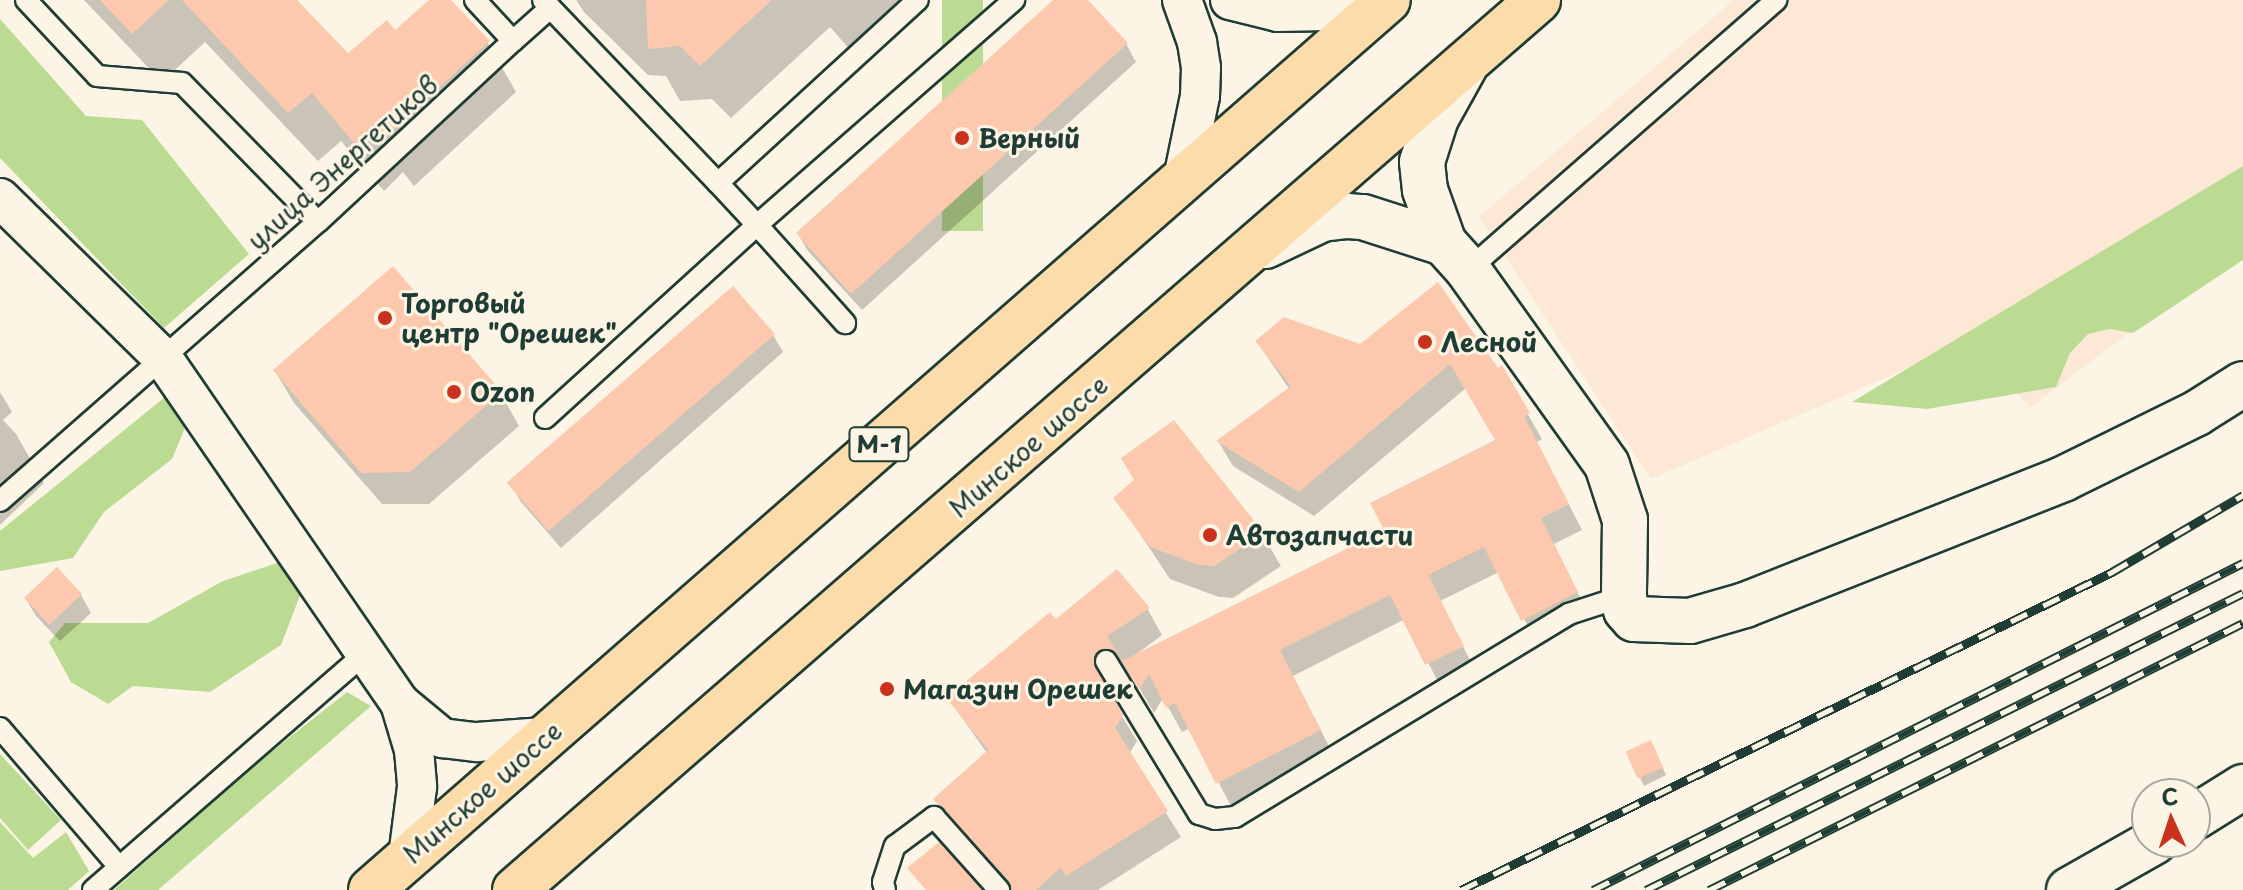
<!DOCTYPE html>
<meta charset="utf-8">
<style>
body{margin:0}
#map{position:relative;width:2243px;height:890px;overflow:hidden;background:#fcf5e5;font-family:"Playpen Sans",sans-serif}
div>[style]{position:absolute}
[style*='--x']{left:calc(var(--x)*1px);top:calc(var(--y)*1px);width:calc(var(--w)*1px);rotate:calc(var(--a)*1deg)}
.built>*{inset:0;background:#fce8d4}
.green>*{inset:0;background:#bbdb93;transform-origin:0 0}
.shadow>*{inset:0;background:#0003}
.building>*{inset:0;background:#fdc9ae;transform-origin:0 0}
.roads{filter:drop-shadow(2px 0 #1f3d34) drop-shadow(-2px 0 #1f3d34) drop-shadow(0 2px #1f3d34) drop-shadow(0 -2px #1f3d34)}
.lane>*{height:20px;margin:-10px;padding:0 10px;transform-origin:10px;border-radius:10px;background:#fcf5e5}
.street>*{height:38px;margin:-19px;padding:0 19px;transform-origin:19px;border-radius:19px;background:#fcf5e5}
.secondary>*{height:44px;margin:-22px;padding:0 22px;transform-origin:22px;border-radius:22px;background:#fcf5e5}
.highway>*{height:44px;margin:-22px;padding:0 22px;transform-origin:22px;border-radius:22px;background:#fddcac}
.rail>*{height:9px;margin-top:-4.5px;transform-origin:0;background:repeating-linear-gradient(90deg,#fcf5e5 0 18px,#1f3d34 0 36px);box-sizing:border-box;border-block:2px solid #1f3d34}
.dots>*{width:22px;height:22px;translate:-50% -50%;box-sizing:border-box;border:4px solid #fcf5e5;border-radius:50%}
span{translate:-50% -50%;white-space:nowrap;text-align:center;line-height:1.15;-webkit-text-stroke:6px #fcf5e5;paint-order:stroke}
.shield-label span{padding:2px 6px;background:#fcf5e5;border:2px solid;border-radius:6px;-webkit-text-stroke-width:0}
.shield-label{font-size:24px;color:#1f3d34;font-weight:700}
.poi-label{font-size:26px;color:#1f3d34;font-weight:700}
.left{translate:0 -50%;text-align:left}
.street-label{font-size:26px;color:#1f3d34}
.north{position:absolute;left:2131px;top:778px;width:80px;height:80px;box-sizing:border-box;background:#fcf5e5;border:2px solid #a4ab9e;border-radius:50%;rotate:357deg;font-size:22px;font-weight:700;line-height:32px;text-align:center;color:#1f3d34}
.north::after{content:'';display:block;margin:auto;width:28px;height:36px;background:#c8321e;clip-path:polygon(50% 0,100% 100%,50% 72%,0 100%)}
</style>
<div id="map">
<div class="built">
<div style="clip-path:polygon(1734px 0,2243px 0,2243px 245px,2030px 408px,1973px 340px,1651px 479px,1479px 217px)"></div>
</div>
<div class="green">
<div style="left:942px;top:0;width:41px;height:231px"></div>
<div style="clip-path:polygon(0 19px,86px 116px,142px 120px,249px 254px,164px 328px,0 158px)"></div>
<div style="clip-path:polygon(2243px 166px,2243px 260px,2133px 333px,2110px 329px,2088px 334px,2070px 353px,2056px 387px,1927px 409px,1852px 402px)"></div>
<div style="clip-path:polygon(170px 393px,190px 416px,172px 459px,104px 512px,73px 558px,0 571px,0 531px)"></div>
<div style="clip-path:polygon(280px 562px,304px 585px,281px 645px,210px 692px,133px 686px,108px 704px,71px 682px,49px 642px,65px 623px,148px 623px,223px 581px)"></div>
<div style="clip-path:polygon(347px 692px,371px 706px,158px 890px,114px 890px,256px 764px)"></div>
<div style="clip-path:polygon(0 754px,61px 820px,28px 850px,0 818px)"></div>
<div style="clip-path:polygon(0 822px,33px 858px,66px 832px,89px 871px,68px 890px,0 890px)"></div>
</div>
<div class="shadow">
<div style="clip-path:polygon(84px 0,294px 0,348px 55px,394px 33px,432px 0,448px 0,488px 43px,516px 92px,414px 186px,403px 172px,384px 191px,341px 141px,318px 161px,205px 42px,162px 82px)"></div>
<div style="clip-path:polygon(576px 0,901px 0,902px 3px,853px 53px,830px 27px,731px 118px,712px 99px,680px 101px,666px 76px,648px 75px,584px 12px)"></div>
<div style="clip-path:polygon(1056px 0,1085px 0,1126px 44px,1136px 62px,862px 310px,808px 251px,798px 234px)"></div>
<div style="clip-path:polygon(393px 269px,501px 394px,519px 426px,429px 504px,382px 504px,294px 403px,275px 371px)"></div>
<div style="clip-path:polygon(773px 335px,783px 352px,561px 548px,521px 502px,511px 485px)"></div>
<div style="clip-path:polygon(1257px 342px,1360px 346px,1497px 371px,1501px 368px,1542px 439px,1537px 442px,1582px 530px,1554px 544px,1590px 618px,1538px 645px,1499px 572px,1440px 601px,1476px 672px,1442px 689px,1405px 619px,1293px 676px,1334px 756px,1232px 808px,1190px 728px,1182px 732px,1163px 698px,1154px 713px,1134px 679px,1122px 673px,1113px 676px,1106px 687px,1108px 693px,1137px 741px,1129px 754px,1181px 837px,1098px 890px,1010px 890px,950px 825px,936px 800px,987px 753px,948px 698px,1055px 622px,1117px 571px,1148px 610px,1162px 635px,1130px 659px,1386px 531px,1498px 441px,1466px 388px,1314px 516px,1233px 466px,1218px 441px,1290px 390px)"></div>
<div style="clip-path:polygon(0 392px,12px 412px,3px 420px,16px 434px,44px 483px,0 525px)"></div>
<div style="clip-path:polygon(1116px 498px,1262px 534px,1281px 566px,1233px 598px,1219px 597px,1170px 579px)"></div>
<div style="clip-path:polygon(56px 570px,81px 595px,91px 613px,60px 641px,36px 616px,26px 599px)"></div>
<div style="clip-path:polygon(1655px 750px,1666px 775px,1644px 786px,1628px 752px)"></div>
</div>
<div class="building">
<div style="clip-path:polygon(100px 0,169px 0,132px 34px)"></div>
<div style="clip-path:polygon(182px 0,297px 0,348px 53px,387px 20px,395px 30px,429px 0,451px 0,490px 41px,385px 137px,373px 124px,354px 143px,312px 93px,288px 113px)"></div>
<div style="clip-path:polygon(646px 0,772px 0,700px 66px,680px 46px,648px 49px)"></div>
<div style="clip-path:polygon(1053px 0,1088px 0,1128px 43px,851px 294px,796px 233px)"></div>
<div style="clip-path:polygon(393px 266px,502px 392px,410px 472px,361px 473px,273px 370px)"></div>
<div style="clip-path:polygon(1438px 282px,1498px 368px,1502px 365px,1530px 413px,1524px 416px,1569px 504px,1541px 518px,1578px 592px,1521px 621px,1484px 547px,1428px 575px,1464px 646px,1425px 665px,1390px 595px,1280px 650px,1321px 730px,1216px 784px,1175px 703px,1166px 708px,1149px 674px,1139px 690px,1117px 654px,1106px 648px,1100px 650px,1094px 655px,1095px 667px,1123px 715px,1115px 728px,1168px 811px,1066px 876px,1061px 867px,1036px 890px,1012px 890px,1009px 881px,933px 799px,988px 750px,946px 698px,1050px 612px,1056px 619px,1117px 569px,1150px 608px,1107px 636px,1122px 661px,1384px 530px,1370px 503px,1495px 440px,1450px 364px,1299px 492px,1216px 441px,1291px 386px,1255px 341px,1284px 317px,1360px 344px)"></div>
<div style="left:733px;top:286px;width:64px;height:300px;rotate:49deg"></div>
<div style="clip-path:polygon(1174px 420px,1264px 533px,1214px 566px,1199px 565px,1150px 547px,1113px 498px,1134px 480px,1121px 458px)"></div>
<div style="left:57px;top:567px;width:37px;height:45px;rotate:47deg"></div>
<div style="left:1651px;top:740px;width:30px;height:28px;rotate:66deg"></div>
<div style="clip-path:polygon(939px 842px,982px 890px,926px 890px,907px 868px)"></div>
</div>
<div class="roads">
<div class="lane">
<div style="--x:26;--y:0;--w:104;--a:46.9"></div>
<div style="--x:97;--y:76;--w:85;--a:4.7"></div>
<div style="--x:182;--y:83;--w:194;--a:45.6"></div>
<div style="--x:543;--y:0;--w:253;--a:46.3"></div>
<div style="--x:718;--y:183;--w:271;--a:-42.5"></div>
<div style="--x:513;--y:41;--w:50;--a:-41.7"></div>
<div style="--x:718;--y:183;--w:57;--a:47.1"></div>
<div style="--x:757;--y:225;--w:342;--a:-41.2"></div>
<div style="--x:1468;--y:270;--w:410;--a:-41.2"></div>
<div style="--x:545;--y:418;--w:287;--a:-42.3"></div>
<div style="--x:757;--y:225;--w:132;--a:48.1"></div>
<div style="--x:0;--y:501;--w:423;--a:-41.3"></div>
<div style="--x:318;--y:222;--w:266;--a:-42.9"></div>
<div style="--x:513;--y:41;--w:56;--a:-132.8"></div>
<div style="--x:1106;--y:661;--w:179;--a:58.7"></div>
<div style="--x:1199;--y:814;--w:17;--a:17"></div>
<div style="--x:1215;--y:819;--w:20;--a:-6"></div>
<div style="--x:1235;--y:817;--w:391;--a:-31.3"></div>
<div style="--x:1569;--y:614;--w:58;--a:-18.1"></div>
<div style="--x:0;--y:728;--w:183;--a:49.4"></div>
<div style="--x:93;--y:890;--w:362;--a:-41"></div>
<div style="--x:885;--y:890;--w:8;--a:-104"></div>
<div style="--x:883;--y:882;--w:38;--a:-72"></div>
<div style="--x:895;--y:846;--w:49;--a:-36.6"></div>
<div style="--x:934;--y:817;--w:98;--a:48.3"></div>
</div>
<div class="street">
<div style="--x:1182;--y:0;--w:45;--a:70.3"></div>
<div style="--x:1197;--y:42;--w:26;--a:81"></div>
<div style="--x:1201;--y:68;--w:28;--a:92"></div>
<div style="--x:1200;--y:96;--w:85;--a:101.6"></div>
<div style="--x:1230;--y:0;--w:49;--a:14"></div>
<div style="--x:1278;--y:12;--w:48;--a:-1.2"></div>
<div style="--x:1326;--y:11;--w:46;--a:-13.7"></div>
<div style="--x:0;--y:198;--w:227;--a:44.5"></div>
<div style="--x:162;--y:357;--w:420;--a:55.5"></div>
<div style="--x:400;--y:703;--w:55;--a:39.8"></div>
<div style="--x:442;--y:738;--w:35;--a:7"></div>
<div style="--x:477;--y:742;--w:67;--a:-4.3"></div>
<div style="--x:400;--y:703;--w:49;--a:73.4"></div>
<div style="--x:414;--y:750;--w:37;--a:85"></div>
<div style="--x:417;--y:787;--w:71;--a:97.3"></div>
</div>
<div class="secondary">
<div style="--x:1465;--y:66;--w:60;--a:119.1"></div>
<div style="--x:1436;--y:118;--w:46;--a:107.7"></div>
<div style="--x:1422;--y:162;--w:28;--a:84"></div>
<div style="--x:1425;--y:190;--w:56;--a:70.3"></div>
<div style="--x:1444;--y:243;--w:36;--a:48"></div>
<div style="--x:1468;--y:270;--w:239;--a:54.5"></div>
<div style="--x:1607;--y:465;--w:58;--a:71.9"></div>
<div style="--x:1625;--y:520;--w:76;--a:90.8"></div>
<div style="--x:1624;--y:596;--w:14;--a:82"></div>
<div style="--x:1626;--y:610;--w:12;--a:48"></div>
<div style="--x:1634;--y:619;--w:56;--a:2"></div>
<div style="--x:1690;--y:621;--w:57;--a:-16.2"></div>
<div style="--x:1745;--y:605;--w:342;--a:-21.6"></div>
<div style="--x:2063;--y:479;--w:149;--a:-26.2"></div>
<div style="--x:2197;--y:413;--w:54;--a:-32.2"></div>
<div style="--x:1265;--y:246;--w:63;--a:-25.3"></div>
<div style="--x:1322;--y:219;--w:25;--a:-7"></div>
<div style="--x:1347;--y:216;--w:16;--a:4"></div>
<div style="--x:1363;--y:217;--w:85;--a:17.8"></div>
<div style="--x:2195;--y:817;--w:57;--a:-32"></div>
<div style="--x:2069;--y:890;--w:98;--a:-29.5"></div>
</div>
<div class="highway">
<div style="--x:371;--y:890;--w:1351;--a:-41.19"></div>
<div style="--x:515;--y:890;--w:1356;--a:-41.02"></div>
</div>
</div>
<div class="rail">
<div style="--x:1461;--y:890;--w:725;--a:-26.03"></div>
<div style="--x:2112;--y:572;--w:152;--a:-30.4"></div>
<div style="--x:1593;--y:890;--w:728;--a:-26.71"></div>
<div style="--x:1646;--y:890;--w:667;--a:-26.45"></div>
<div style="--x:1709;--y:890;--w:597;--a:-26.57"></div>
</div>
<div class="dots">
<div style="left:962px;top:138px;background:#c8321e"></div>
<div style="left:385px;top:318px;background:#c8321e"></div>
<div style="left:1425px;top:342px;background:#c8321e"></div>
<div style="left:454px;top:392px;background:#c8321e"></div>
<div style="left:1210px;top:535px;background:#c8321e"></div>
<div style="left:887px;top:689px;background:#c8321e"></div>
</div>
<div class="shield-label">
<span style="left:879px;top:444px">М-1</span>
</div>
<div class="poi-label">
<span class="left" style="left:978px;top:138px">Верный</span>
<span class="left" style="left:401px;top:318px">Торговый<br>центр "Орешек"</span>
<span class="left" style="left:1441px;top:342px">Лесной</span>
<span class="left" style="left:470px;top:392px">Ozon</span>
<span class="left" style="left:1226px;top:535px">Автозапчасти</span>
<span class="left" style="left:903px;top:689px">Магазин Орешек</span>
</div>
<div class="street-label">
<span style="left:342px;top:162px;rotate:-42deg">улица Энергетиков</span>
<span style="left:1028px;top:446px;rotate:-41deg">Минское шоссе</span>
<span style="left:482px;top:792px;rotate:-41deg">Минское шоссе</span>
</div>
<div class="north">С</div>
</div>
